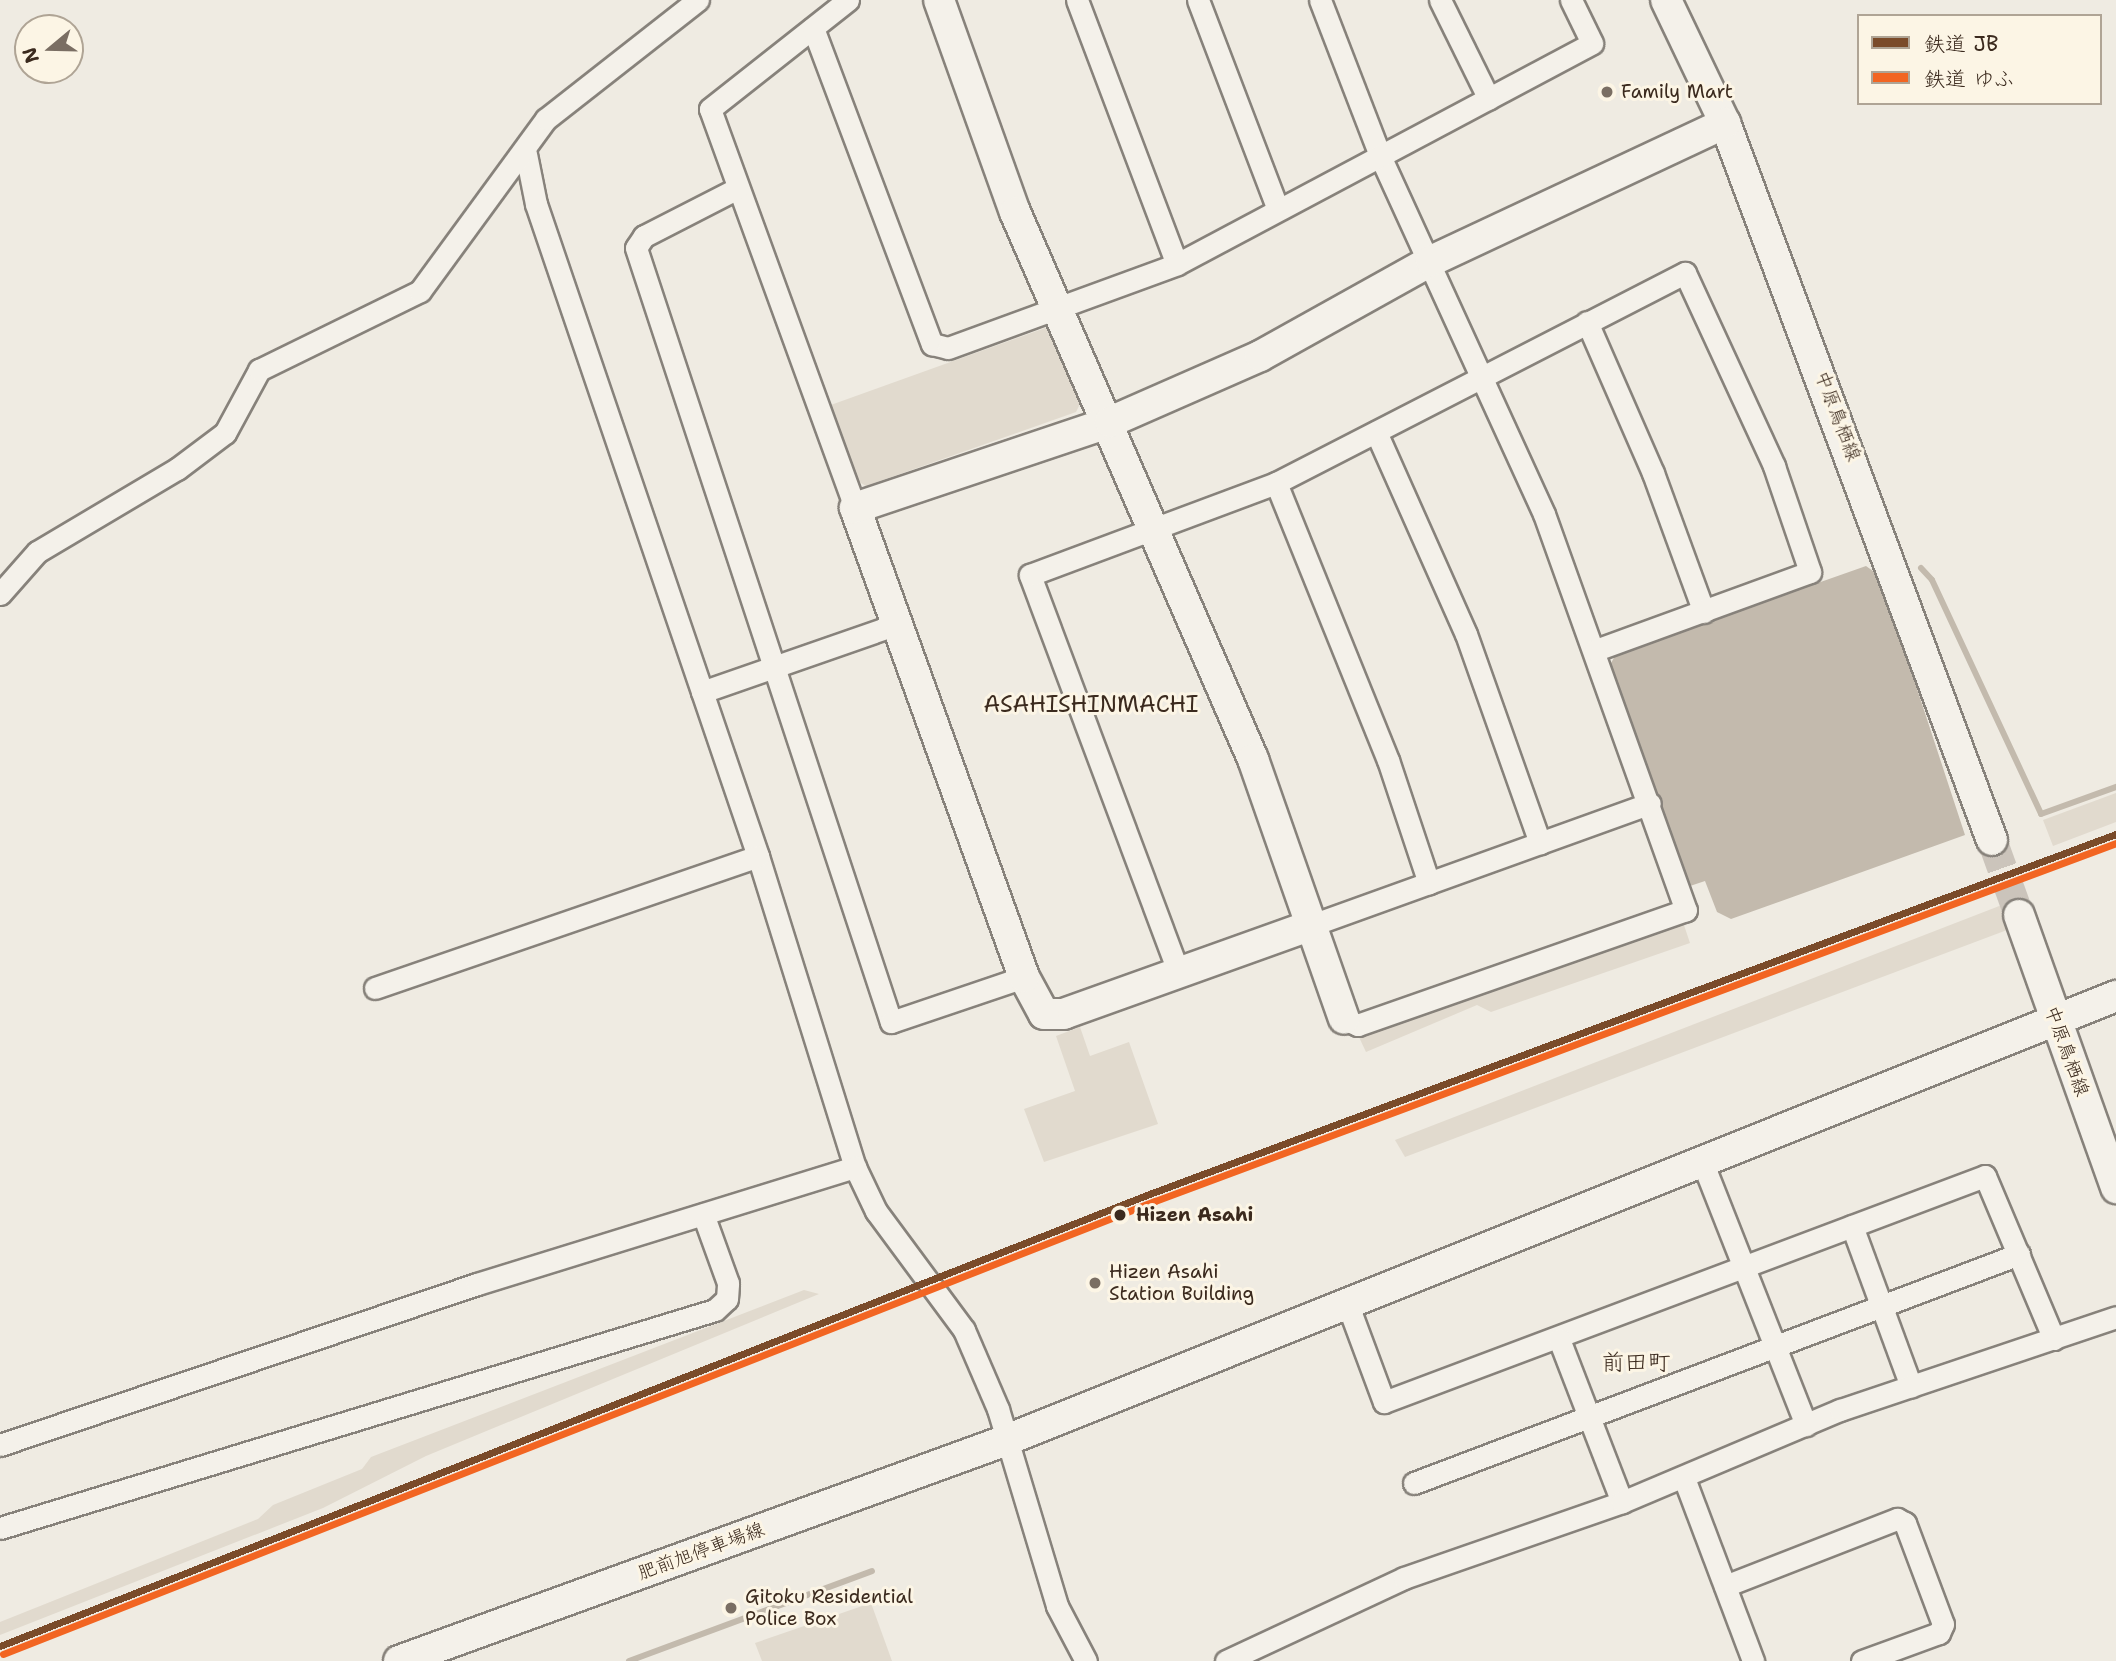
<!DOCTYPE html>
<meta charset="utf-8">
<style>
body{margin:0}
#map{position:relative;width:2116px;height:1661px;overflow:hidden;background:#efebe2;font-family:"Shantell Sans","Klee One",sans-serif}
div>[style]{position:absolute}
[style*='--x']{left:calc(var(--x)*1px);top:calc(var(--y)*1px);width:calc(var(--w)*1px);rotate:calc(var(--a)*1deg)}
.green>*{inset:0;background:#e1dace}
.water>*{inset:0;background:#c3baad}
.stream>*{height:6px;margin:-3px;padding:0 3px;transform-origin:3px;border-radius:3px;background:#c3baad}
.secondary-tunnel>*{height:30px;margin-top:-15px;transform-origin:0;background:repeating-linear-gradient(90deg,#cbc4bb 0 30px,transparent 0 45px)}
.roads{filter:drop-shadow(2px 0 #87827b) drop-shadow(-2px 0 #87827b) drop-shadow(0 2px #87827b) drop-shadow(0 -2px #87827b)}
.street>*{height:21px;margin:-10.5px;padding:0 10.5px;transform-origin:10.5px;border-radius:10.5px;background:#f4f1ea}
.secondary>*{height:30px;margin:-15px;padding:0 15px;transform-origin:15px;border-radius:15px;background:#f4f1ea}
.rail-1>*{height:7px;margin:-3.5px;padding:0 3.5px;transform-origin:3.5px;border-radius:3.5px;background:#7a4b2a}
.rail-2>*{height:7px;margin:-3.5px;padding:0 3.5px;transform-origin:3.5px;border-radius:3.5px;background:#f26522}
.dots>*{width:19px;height:19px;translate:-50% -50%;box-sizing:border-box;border:4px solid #fcf5e5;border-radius:50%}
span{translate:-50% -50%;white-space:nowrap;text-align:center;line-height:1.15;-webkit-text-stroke:6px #fcf5e5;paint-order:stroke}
.poi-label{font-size:19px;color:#3b2a1e}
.left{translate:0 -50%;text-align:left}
.street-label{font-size:19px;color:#3b2a1e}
.stop-label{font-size:19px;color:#3b2a1e;font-weight:700}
.quarter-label{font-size:23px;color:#3b2a1e}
.legend{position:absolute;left:1857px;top:14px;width:245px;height:91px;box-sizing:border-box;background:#fcf5e5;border:2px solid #afa495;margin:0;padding:9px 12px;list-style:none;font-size:21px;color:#3b2a1e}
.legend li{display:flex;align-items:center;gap:14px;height:35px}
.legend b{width:35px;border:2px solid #afa495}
.north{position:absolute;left:14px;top:14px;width:70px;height:70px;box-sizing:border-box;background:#fcf5e5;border:2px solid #afa495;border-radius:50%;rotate:251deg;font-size:19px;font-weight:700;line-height:28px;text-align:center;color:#3b2a1e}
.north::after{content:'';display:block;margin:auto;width:24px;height:32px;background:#7a6e63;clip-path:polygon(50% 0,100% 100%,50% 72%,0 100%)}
</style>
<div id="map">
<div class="green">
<div style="clip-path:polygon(1045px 328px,1055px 332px,1083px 398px,1076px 412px,866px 486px,856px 480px,828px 406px)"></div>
<div style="clip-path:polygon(2116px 793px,2116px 822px,2053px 846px,2043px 820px)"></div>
<div style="clip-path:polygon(2007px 903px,2015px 927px,1405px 1157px,1395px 1140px)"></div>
<div style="clip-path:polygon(1682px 919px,1690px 943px,1491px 1012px,1477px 1005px,1366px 1052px,1358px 1035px)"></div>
<div style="clip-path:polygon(1080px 1027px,1090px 1056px,1129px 1042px,1158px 1124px,1044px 1162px,1024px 1109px,1075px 1091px,1056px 1036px)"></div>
<div style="clip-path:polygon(804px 1290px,819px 1294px,426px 1456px,323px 1508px,0 1635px,0 1622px,258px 1519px,273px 1505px,362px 1469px,371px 1457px)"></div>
<div style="clip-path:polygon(871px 1603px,892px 1661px,762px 1661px,755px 1643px)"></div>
</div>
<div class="water">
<div style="clip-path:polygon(1866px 566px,1880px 576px,1965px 835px,1731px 919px,1717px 912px,1705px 881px,1690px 886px,1610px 665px,1616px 654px)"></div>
</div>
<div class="stream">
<div style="--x:1921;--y:568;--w:16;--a:47"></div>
<div style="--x:1932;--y:580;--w:258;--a:65"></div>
<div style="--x:2041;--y:814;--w:80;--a:-19.8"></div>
<div style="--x:629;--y:1661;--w:259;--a:-20.3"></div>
</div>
<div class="secondary-tunnel">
<div style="--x:1992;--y:840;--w:80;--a:70.2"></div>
</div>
<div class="roads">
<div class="street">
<div style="--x:848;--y:0;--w:176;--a:141.7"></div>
<div style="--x:710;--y:109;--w:425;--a:70"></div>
<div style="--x:1077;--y:0;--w:282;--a:69.3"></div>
<div style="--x:1198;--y:0;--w:222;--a:69.1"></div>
<div style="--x:1320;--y:0;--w:169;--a:68.9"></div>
<div style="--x:1381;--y:158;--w:392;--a:65.4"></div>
<div style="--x:1544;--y:514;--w:421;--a:70.3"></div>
<div style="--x:1686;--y:910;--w:348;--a:160.7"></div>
<div style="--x:1358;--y:1025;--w:15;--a:-157"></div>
<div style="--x:1440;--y:0;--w:110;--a:63.7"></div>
<div style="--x:813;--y:28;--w:338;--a:69.4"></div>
<div style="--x:932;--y:344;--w:16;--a:14"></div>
<div style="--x:948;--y:348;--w:244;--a:-20.1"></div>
<div style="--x:1177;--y:264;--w:470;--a:-28"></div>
<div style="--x:1592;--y:43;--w:48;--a:-116"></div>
<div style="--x:526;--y:154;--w:51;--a:78.7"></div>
<div style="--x:536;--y:204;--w:689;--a:71.2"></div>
<div style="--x:758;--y:856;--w:326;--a:72.7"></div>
<div style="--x:855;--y:1167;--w:49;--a:64.5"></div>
<div style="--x:876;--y:1211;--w:148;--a:53.5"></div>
<div style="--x:964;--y:1330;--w:86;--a:66.7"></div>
<div style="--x:998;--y:1409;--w:206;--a:73.3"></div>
<div style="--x:1057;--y:1606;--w:62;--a:62.2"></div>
<div style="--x:738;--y:188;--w:106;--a:152.9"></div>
<div style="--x:644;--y:236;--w:14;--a:124"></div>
<div style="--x:636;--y:248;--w:815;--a:71.77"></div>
<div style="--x:891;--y:1022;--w:140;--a:-18.7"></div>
<div style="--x:1587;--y:322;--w:165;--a:66.4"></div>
<div style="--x:1653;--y:473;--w:148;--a:69.9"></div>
<div style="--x:1376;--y:432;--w:221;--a:66"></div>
<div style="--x:1466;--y:634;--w:222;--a:70.5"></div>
<div style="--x:1276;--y:483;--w:299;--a:68"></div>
<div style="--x:1388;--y:760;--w:130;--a:71.6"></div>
<div style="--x:0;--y:594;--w:56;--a:-48.6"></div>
<div style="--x:37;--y:552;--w:163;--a:-30.7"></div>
<div style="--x:177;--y:469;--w:60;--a:-36.9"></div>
<div style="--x:225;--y:433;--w:72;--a:-61.6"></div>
<div style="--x:259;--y:370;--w:179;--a:-26.1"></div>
<div style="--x:420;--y:291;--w:213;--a:-53.8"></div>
<div style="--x:546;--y:119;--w:193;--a:-38.1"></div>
<div style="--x:702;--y:692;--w:203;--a:-19.2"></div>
<div style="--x:1312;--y:925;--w:359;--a:-19.8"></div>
<div style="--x:1178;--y:971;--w:423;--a:-110.5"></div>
<div style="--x:1030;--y:575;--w:263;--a:-20.5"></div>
<div style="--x:1276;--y:483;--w:460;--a:-27.2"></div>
<div style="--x:1685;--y:273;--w:213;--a:65.2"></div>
<div style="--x:1774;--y:466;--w:112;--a:71.2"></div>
<div style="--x:1810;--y:572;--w:228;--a:160"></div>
<div style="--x:375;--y:988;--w:405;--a:-19"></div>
<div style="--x:1702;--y:1161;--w:284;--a:68.5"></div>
<div style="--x:1852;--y:1226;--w:171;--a:69.8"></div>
<div style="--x:1346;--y:1300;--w:109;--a:69.6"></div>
<div style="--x:1384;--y:1402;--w:642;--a:-20.61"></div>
<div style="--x:1985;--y:1176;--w:177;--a:67.1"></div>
<div style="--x:1559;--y:1339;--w:175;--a:68.9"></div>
<div style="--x:0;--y:1445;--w:503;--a:-18.65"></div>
<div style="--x:477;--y:1284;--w:396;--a:-17.2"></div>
<div style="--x:1684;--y:1478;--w:196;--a:69.3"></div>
<div style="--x:1414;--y:1483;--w:647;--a:-20.73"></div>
<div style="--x:0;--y:1528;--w:747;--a:-16.96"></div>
<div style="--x:715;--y:1310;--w:16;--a:-43"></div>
<div style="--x:727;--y:1299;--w:16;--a:-86"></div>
<div style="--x:728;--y:1283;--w:73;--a:-109.9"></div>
<div style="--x:1725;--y:1586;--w:185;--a:-21.3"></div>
<div style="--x:1897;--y:1519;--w:9;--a:27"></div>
<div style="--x:1905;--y:1523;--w:108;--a:69.4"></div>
<div style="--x:1943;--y:1624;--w:10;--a:114"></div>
<div style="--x:1939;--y:1633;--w:82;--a:160"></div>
<div style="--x:1226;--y:1661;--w:196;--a:-25"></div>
<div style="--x:1404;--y:1578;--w:231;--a:-19.2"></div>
<div style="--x:1622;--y:1502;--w:237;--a:-22.9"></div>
<div style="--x:1840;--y:1410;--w:291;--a:-18.6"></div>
</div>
<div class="secondary">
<div style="--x:939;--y:0;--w:225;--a:70.3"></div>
<div style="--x:1015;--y:212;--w:597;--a:66.49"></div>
<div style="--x:1253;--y:759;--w:275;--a:70.7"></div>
<div style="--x:1666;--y:0;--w:136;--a:64.4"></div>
<div style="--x:1725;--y:123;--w:765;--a:69.58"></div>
<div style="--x:2019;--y:915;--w:290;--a:70.4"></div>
<div style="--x:1312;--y:925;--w:263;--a:160.3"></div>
<div style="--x:1064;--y:1014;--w:20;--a:180"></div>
<div style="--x:1044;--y:1014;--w:42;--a:-118.4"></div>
<div style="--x:1024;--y:977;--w:499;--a:-109.8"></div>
<div style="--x:855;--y:508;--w:269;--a:-18.6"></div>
<div style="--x:1110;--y:422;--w:164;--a:-23.7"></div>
<div style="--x:1260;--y:356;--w:196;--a:-29.1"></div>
<div style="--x:1431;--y:261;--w:325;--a:-25.1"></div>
<div style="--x:399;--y:1661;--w:644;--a:-19.98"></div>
<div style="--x:1004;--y:1441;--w:1198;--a:-21.81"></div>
</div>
</div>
<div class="rail-1">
<div style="--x:0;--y:1646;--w:1238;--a:-21.47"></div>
<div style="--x:1152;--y:1193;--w:1029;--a:-20.43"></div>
</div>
<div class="rail-2">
<div style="--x:3;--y:1654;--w:1238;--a:-21.47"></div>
<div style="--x:1155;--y:1201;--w:1026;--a:-20.43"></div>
</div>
<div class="dots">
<div style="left:1607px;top:92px;background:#7a6e63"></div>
<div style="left:1120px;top:1215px;background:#3b2a1e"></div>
<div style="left:1095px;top:1283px;background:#7a6e63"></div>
<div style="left:731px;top:1608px;background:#7a6e63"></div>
</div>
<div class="poi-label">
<span class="left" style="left:1621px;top:92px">Family Mart</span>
<span class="left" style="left:1109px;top:1283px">Hizen Asahi<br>Station Building</span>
<span class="left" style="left:745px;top:1608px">Gitoku Residential<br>Police Box</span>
</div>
<div class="street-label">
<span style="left:1838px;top:416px;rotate:69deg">中原鳥栖線</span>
<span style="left:2067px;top:1051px;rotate:70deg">中原鳥栖線</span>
<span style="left:701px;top:1551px;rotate:-20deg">肥前旭停車場線</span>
</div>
<div class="stop-label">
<span class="left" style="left:1136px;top:1215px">Hizen Asahi</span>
</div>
<div class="quarter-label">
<span style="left:1091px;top:704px">ASAHISHINMACHI</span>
<span style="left:1636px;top:1362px">前田町</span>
</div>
<ul class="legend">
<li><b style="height:9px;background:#7a4b2a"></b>鉄道 JB</li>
<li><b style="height:9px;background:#f26522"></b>鉄道 ゆふ</li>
</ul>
<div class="north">N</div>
</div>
